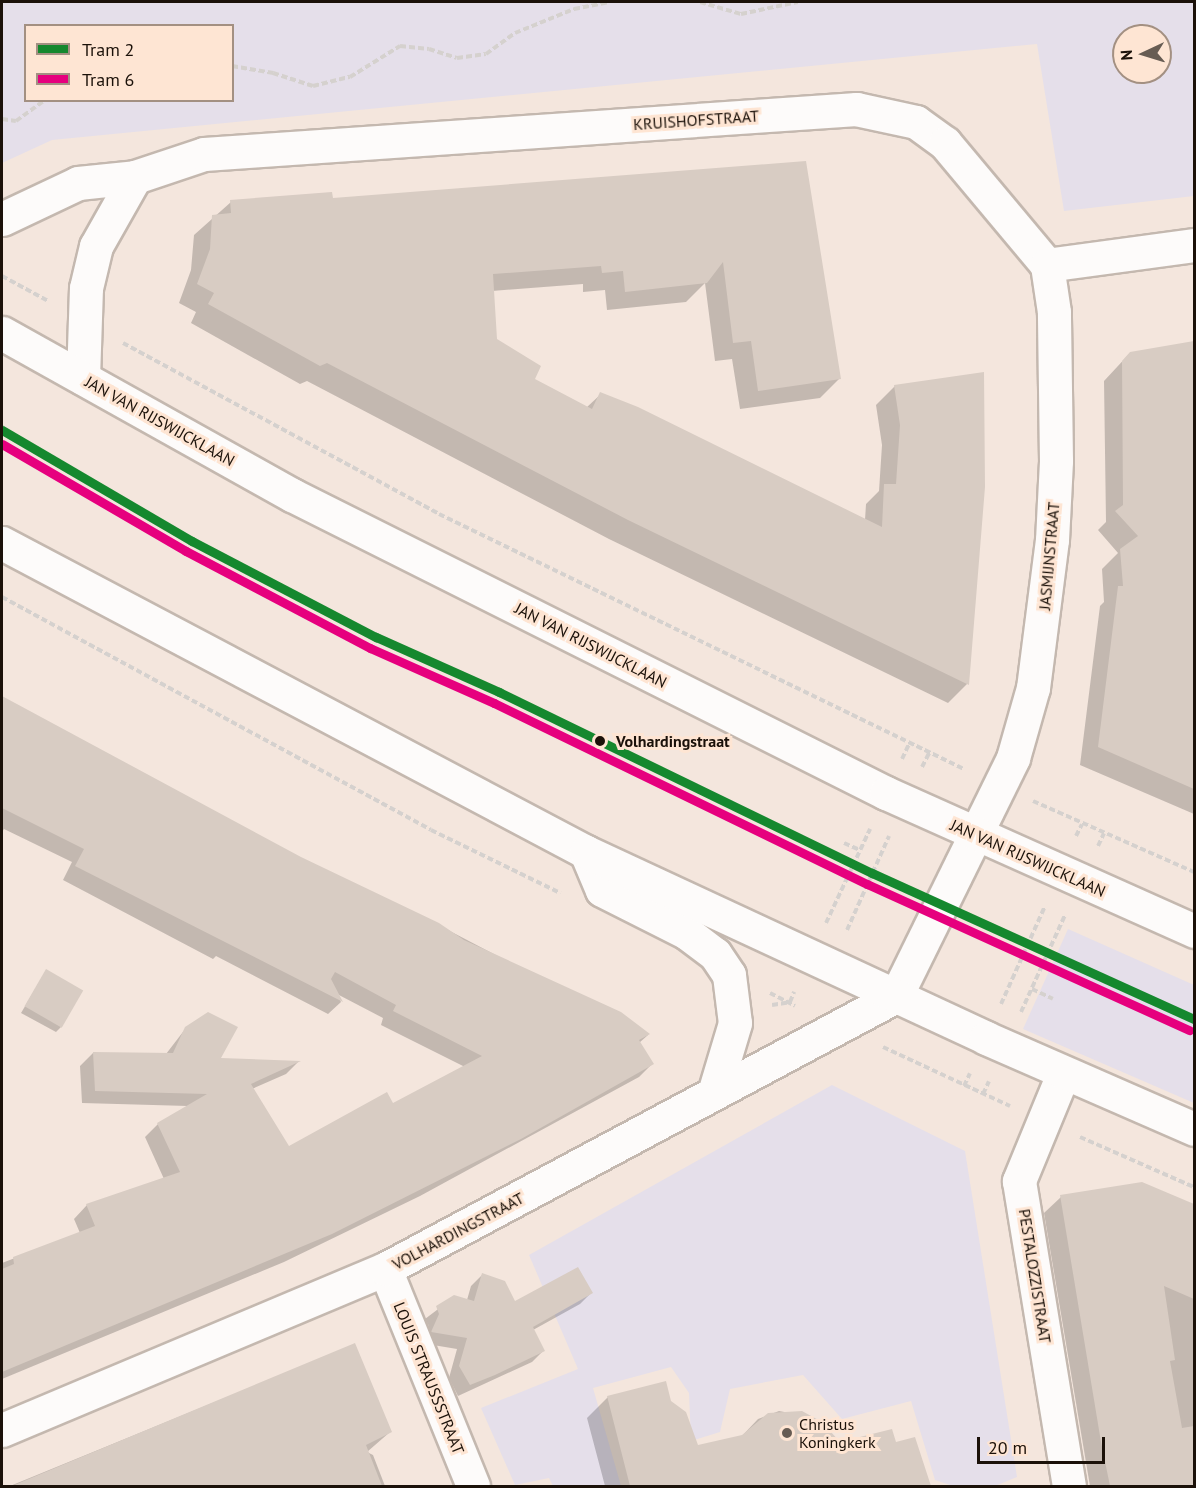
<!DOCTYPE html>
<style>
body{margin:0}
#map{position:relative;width:1196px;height:1488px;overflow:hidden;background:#f4e6dd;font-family:"PT Sans",sans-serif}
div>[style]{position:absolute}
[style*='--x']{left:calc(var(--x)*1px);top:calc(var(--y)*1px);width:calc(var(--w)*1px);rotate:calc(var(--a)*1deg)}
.green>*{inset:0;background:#e5dfea}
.shadow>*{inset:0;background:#0003}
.building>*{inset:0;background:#d8ccc3;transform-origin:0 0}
.path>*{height:4px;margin-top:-2px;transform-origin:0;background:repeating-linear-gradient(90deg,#d5d1ce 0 6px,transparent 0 9px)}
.roads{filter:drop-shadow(2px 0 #c4b8af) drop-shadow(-2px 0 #c4b8af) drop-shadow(0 2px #c4b8af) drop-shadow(0 -2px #c4b8af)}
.minor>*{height:33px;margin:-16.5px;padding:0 16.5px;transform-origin:16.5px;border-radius:16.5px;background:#fdfbfa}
.major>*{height:33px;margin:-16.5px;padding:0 16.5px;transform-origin:16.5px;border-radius:16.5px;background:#fdfbfa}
.tram-1>*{height:9px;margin:-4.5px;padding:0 4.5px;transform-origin:4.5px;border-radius:4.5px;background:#15882e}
.tram-2>*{height:9px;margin:-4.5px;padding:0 4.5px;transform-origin:4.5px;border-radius:4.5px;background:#e6007e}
.dots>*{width:16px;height:16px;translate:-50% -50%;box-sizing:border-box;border:3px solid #fee5d3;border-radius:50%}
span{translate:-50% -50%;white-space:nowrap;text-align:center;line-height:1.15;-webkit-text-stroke:6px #fee5d3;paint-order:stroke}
.street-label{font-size:16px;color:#1b1109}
.stop-label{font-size:16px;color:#1b1109;font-weight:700}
.left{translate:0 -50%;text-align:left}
.poi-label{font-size:16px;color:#1b1109}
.frame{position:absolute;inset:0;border:3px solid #1b1109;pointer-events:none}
.legend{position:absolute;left:24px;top:24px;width:210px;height:78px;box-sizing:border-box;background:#fee5d3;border:2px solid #a39082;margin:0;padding:8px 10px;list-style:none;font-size:18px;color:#1b1109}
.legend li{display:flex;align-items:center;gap:12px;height:30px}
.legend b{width:30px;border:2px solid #a39082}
.north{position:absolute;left:1112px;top:24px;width:60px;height:60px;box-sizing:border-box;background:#fee5d3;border:2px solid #a39082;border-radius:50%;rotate:266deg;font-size:16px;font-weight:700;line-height:24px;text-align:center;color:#1b1109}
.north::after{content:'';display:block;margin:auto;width:21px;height:27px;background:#675c53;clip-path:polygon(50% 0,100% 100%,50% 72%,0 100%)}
.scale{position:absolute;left:977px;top:1437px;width:128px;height:27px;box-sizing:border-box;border:3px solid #1b1109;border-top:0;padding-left:8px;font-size:18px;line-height:21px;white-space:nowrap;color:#1b1109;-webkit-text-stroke:4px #fee5d3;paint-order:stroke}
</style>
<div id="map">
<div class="green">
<div style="clip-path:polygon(evenodd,2px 2px,1194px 2px,1194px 196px,1064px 211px,1037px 44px,52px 140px,2px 163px,2px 2px,26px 26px,232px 26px,232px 100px,26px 100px,26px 26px,2px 2px,1124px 36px,1160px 36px,1160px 72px,1124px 72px,1124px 36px)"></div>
<div style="clip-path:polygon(1068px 929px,1194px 985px,1194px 1103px,1023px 1029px)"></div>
<div style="clip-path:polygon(832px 1085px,965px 1151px,1017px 1477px,995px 1486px,953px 1486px,935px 1480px,911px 1401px,842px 1419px,803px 1375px,730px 1389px,720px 1432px,691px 1441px,689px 1393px,671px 1367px,593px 1388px,621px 1486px,553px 1486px,549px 1478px,515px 1485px,481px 1408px,578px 1369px,529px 1255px)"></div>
</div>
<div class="shadow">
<div style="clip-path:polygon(805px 163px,839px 379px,820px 398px,740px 409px,732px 359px,715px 361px,705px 283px,686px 302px,607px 310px,605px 290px,583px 292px,583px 284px,492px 291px,495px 340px,533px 379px,586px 408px,601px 394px,865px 520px,866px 504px,879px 491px,882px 445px,876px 405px,895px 386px,983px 487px,967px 684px,948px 703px,609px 539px,307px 381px,300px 384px,191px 323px,196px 312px,179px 303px,191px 270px,194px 235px,231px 202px,331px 199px)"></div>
<div style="clip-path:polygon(1194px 344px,1194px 814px,1080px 765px,1100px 606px,1104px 602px,1102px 569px,1118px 553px,1098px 530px,1106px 522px,1104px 381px,1130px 353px)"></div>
<div style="clip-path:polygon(2px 698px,301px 859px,425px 918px,648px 1035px,639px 1043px,652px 1064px,639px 1077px,420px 1196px,284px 1262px,2px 1379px,2px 1263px,80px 1233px,74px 1219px,87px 1205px,164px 1179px,145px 1137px,158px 1124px,188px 1106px,82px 1103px,80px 1066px,93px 1053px,166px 1054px,186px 1028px,219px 1059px,298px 1062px,286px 1074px,252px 1089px,289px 1148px,393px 1105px,465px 1067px,381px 1025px,383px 1018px,337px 994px,341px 1002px,328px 1014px,216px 956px,213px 959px,63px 880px,72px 862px,4px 829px,2px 832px)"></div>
<div style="clip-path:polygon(46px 971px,61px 1027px,56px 1032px,21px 1013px)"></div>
<div style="clip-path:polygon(1142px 1184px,1194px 1206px,1194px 1486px,1090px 1486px,1044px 1213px,1061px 1197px)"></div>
<div style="clip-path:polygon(483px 1274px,514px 1303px,591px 1293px,580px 1304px,533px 1330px,543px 1351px,532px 1362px,458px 1396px,449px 1378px,457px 1349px,421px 1343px,429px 1326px,425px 1319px,454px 1297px,467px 1300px,471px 1286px)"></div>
<div style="clip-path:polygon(354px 1345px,390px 1432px,367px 1452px,373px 1455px,385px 1486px,10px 1486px)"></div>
<div style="clip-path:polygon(608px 1397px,670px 1402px,697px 1447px,741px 1437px,758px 1419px,779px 1411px,811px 1417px,840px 1444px,895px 1443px,914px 1439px,929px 1486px,605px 1486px,587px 1418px)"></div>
</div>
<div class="building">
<div style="clip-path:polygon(806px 161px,841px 379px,758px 391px,751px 341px,733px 343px,723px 262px,707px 283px,625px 292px,623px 271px,602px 273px,601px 266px,493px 274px,497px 339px,541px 366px,535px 379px,592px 409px,600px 392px,638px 407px,882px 527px,884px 484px,896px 484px,900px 425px,894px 385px,984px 372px,985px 487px,969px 685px,628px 520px,327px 363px,320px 366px,208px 304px,214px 293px,197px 284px,210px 249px,212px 215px,231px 213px,230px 200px,332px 192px,333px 198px)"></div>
<div style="clip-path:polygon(1194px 341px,1194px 789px,1098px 747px,1118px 586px,1123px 586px,1120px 549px,1138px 536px,1115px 511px,1123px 505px,1122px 361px,1130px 352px)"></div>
<div style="clip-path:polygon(2px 696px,301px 857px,439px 923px,464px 940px,621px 1012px,650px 1034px,639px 1040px,654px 1064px,521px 1139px,332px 1234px,2px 1372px,2px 1269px,14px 1264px,13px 1257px,95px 1226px,86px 1204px,180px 1172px,157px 1123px,207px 1094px,95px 1091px,93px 1052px,173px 1053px,185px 1027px,208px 1012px,238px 1027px,221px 1058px,301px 1061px,251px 1084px,289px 1146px,387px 1092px,393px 1103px,482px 1056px,393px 1011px,396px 1005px,335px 972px,331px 979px,343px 1002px,75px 866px,84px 849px,2px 808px)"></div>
<div style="left:46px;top:969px;width:43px;height:43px;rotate:30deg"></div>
<div style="clip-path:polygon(1142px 1182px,1194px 1204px,1194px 1299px,1164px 1286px,1175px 1360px,1170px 1361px,1182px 1428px,1194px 1426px,1194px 1486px,1110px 1486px,1101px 1442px,1060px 1195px)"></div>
<div style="clip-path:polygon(578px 1267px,593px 1293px,533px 1327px,545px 1351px,495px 1375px,470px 1385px,459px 1366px,467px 1338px,431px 1332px,439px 1314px,436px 1306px,454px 1295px,474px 1301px,482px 1273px,505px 1281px,515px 1301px)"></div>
<div style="clip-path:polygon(355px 1343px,392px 1432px,366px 1445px,382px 1486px,12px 1486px)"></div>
<div style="clip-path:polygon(666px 1381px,671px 1401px,686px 1412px,698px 1445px,742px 1435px,768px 1413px,802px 1411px,822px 1422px,840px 1442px,892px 1429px,896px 1442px,915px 1437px,931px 1486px,630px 1486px,607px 1396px)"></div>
</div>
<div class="path">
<div style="--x:700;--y:2;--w:43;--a:16.3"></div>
<div style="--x:741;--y:14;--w:58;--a:-11.9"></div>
<div style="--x:232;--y:66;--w:42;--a:9.7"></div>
<div style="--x:273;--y:73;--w:42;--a:18"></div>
<div style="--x:313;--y:86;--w:38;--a:-14"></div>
<div style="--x:350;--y:77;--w:59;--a:-31.8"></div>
<div style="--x:400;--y:46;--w:29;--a:6"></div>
<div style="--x:429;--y:49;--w:29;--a:18"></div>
<div style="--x:457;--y:58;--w:29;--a:-8"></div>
<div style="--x:486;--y:54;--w:36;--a:-36"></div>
<div style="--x:515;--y:33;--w:64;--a:-22.1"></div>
<div style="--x:574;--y:9;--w:36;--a:-11"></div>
<div style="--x:2;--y:119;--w:14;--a:8"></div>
<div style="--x:16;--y:121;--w:36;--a:-36"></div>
<div style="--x:2;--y:276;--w:52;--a:28.5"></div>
<div style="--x:123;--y:343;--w:359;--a:28.4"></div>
<div style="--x:439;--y:514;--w:584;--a:25.91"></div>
<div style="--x:2;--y:597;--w:488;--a:28.5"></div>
<div style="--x:431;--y:830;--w:144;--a:26"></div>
<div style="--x:902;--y:759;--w:17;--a:-65"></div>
<div style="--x:922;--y:767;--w:16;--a:-63"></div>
<div style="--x:1033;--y:801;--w:176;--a:23.8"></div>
<div style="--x:1076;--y:836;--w:13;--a:-63"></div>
<div style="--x:844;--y:843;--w:17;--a:24"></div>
<div style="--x:1098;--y:846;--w:14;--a:-65"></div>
<div style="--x:826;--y:923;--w:104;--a:-64.9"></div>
<div style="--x:847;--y:930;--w:103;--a:-65.9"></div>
<div style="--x:1032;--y:989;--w:23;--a:25"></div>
<div style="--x:770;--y:993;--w:28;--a:27"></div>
<div style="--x:1001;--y:1004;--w:107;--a:-65.8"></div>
<div style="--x:772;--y:1005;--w:18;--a:-9"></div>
<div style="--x:790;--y:1002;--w:11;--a:-68"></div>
<div style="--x:1021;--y:1012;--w:107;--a:-65.6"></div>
<div style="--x:883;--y:1047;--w:140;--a:24.9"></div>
<div style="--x:964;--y:1086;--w:14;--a:-65"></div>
<div style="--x:983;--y:1094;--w:14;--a:-65"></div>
<div style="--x:1080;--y:1137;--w:124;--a:23.7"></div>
</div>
<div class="roads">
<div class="minor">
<div style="--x:2;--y:219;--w:84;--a:-25.3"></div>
<div style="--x:78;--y:183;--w:57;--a:-6"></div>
<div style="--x:135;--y:177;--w:73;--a:-18.4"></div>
<div style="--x:204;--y:154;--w:654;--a:-3.95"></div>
<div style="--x:856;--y:109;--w:61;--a:12.2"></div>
<div style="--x:916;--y:122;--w:36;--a:36"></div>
<div style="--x:945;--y:143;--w:159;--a:50.1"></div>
<div style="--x:1047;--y:265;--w:148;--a:-7.7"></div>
<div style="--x:83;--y:378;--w:90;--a:-88.1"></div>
<div style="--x:86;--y:288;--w:43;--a:-76.6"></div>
<div style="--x:96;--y:246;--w:79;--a:-60.5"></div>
<div style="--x:586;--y:852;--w:41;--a:67.2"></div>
<div style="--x:602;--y:890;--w:95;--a:26.8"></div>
<div style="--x:687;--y:933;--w:35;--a:37"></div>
<div style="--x:715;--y:954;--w:25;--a:56"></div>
<div style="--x:729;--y:975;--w:48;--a:82.9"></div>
<div style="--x:735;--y:1023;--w:73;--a:106.7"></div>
<div style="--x:1063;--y:1074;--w:116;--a:112.4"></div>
<div style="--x:1019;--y:1181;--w:309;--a:80.7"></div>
<div style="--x:385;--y:1269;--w:234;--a:67.9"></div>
<div style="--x:2;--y:1430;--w:415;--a:-22.8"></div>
<div style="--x:385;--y:1269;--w:579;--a:-28.11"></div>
<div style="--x:896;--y:996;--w:265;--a:-63.8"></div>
<div style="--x:1013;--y:758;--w:73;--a:-74.1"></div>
<div style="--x:1033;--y:688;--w:149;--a:-82.7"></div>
<div style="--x:1052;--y:540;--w:79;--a:-87.1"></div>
<div style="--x:1056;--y:461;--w:149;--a:-90.8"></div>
<div style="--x:1054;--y:312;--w:48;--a:-98.5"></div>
</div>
<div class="major">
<div style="--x:2;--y:333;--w:332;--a:29.2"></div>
<div style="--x:292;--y:495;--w:665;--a:26.64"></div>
<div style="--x:886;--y:793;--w:338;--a:24.1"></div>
<div style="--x:2;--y:543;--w:661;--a:27.88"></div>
<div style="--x:586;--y:852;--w:441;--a:24.9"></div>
<div style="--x:986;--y:1038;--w:227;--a:23.6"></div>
</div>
</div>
<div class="tram-1">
<div style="--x:2;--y:430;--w:220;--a:30.3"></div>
<div style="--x:192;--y:541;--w:208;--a:27.6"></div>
<div style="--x:376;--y:637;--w:135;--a:24.1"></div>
<div style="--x:499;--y:692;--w:415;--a:25.9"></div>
<div style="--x:872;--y:873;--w:354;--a:24.4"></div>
</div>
<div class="tram-2">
<div style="--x:2;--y:444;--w:213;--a:30.2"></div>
<div style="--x:186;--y:551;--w:208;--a:27.8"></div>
<div style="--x:370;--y:648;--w:136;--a:23.9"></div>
<div style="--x:494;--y:703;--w:415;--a:25.9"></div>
<div style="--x:867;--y:884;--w:354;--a:24.4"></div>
</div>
<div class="dots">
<div style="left:600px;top:741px;background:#1b1109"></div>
<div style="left:787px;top:1433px;background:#675c53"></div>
</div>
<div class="street-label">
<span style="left:696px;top:120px;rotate:-4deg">KRUISHOFSTRAAT</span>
<span style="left:160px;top:421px;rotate:29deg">JAN VAN RIJSWIJCKLAAN</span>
<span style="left:1049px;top:556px;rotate:-85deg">JASMIJNSTRAAT</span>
<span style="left:591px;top:645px;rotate:27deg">JAN VAN RIJSWIJCKLAAN</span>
<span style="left:1028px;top:858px;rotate:24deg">JAN VAN RIJSWIJCKLAAN</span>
<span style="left:458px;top:1231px;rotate:-28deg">VOLHARDINGSTRAAT</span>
<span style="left:1035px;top:1276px;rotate:81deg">PESTALOZZISTRAAT</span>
<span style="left:429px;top:1378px;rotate:68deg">LOUIS STRAUSSSTRAAT</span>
</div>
<div class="stop-label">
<span class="left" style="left:616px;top:741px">Volhardingstraat</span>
</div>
<div class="poi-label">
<span class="left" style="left:799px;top:1433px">Christus<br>Koningkerk</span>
</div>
<div class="frame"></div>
<ul class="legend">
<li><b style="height:8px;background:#15882e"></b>Tram 2</li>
<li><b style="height:8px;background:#e6007e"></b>Tram 6</li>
</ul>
<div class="north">N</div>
<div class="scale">20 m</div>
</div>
